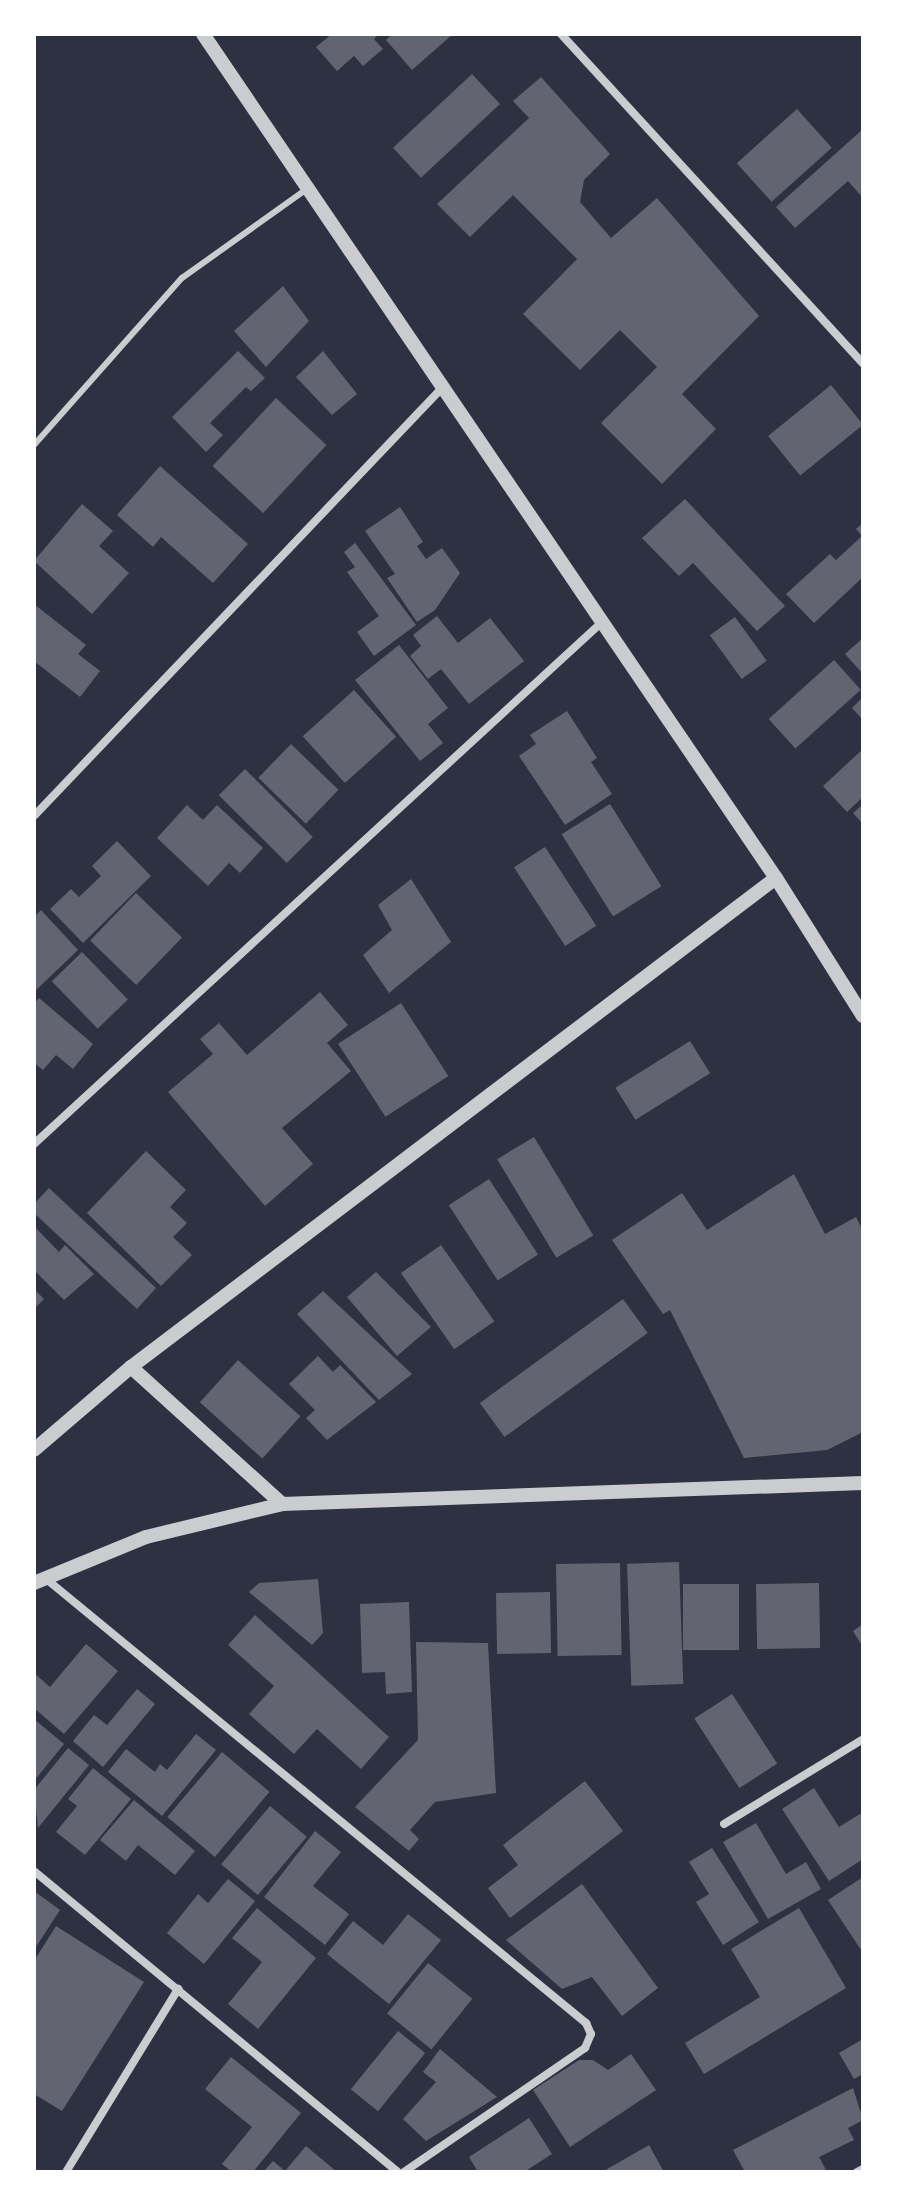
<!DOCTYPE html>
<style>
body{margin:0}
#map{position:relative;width:897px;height:2206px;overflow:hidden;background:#2d3142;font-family:"PT Sans Narrow",sans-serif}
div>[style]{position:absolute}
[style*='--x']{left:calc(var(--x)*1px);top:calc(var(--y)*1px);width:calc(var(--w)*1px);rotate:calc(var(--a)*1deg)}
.building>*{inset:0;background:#626471;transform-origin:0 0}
.service>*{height:6px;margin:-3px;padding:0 3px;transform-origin:3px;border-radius:3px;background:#caccd0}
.minor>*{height:8px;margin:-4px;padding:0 4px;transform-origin:4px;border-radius:4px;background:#caccd0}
.tertiary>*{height:14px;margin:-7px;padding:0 7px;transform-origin:7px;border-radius:7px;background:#caccd0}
span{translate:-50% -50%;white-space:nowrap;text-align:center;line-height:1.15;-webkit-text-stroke:6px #fff;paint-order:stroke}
.frame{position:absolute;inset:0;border:36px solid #fff;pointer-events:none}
</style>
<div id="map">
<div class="building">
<div style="clip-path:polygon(332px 34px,379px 34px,374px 39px,383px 49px,363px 66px,354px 56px,337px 71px,316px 47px)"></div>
<div style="clip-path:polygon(392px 34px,453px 34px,412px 70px,386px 40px)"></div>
<div style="left:472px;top:74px;width:41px;height:108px;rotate:47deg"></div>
<div style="clip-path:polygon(541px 77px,610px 154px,584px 180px,580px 202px,611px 238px,657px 198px,759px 316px,682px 394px,716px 429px,662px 484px,601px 423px,657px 367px,620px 330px,580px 370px,523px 314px,577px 259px,513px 195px,470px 237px,437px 204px,529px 118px,513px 101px)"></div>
<div style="left:797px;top:109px;width:52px;height:81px;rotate:48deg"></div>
<div style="clip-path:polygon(863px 129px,863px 198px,848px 181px,795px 228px,776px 207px)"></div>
<div style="clip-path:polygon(283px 286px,309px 321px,266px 367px,234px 331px)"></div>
<div style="clip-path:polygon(238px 351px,265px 378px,251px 391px,246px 387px,210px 423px,223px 435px,206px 452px,172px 417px)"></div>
<div style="clip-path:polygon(323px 351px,357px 394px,332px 415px,296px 377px)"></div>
<div style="left:831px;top:385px;width:51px;height:81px;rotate:51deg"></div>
<div style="left:276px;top:398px;width:69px;height:93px;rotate:43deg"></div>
<div style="clip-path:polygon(160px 466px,248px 544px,213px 583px,161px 537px,153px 547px,117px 515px)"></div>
<div style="clip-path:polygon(685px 499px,785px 606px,757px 631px,693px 563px,679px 576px,642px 538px)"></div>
<div style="clip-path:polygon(82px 504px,113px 531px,99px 546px,129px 573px,92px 614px,34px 561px)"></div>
<div style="clip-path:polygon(400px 507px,423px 542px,417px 546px,426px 559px,442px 548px,460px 573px,435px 610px,417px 622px,387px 578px,395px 574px,365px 531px)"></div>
<div style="clip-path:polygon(863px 523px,863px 577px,814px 623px,786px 594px,830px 554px,836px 560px,862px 536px,856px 529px)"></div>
<div style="clip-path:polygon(355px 543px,416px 625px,374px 656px,357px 632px,379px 616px,347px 572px,355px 567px,344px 552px)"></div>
<div style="clip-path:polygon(34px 604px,86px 645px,78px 654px,100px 671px,80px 697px,34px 661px)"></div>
<div style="clip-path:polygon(437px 616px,458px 643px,490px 618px,524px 661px,469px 704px,441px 669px,428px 679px,410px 656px,421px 646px,413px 635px)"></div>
<div style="left:735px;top:617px;width:54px;height:31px;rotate:54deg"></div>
<div style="clip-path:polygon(863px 638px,863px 674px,845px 654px)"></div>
<div style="clip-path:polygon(399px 645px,448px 708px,428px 724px,443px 743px,420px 761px,355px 680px)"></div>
<div style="left:834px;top:660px;width:40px;height:88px;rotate:48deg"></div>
<div style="left:354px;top:690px;width:63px;height:69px;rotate:48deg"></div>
<div style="clip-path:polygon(863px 697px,863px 720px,852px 708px)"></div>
<div style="clip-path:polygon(567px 711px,597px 758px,591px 762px,612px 794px,565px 825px,519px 756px,536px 744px,530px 735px)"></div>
<div style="left:291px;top:744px;width:66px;height:47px;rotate:44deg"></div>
<div style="clip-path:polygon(863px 749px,863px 797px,847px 812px,823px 786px)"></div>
<div style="left:245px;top:769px;width:96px;height:37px;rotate:45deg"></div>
<div style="left:610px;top:804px;width:97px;height:57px;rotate:58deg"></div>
<div style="clip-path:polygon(863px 804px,863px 824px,853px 813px)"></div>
<div style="clip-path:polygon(187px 805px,203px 820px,217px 805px,263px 848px,240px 873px,229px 863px,208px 886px,157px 838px)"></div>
<div style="clip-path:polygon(117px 841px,151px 876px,83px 943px,50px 909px,71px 889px,79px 897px,101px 876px,92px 866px)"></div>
<div style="left:545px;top:847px;width:94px;height:37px;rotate:57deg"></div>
<div style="clip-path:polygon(411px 879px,451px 942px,389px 993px,363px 955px,392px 930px,378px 905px)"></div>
<div style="left:136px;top:893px;width:64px;height:66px;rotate:44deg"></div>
<div style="clip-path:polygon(41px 910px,78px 950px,34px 992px,34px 917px)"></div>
<div style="left:82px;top:952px;width:66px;height:42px;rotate:46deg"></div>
<div style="clip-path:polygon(320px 992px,348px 1025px,327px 1043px,351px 1071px,282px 1128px,313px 1164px,265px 1206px,168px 1092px,213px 1054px,200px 1039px,219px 1023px,247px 1055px)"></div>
<div style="clip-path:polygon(39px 998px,93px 1044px,73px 1069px,56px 1055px,43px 1070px,34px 1063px,34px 1004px)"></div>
<div style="left:401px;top:1003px;width:87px;height:75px;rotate:57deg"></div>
<div style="left:690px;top:1041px;width:38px;height:88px;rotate:58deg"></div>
<div style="left:534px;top:1137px;width:115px;height:43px;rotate:59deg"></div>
<div style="clip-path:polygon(146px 1151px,186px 1190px,170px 1207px,187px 1223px,173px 1237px,192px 1255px,161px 1286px,87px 1213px)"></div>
<div style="clip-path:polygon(794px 1174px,825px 1234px,856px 1217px,863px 1231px,863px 1432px,827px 1450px,744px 1458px,670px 1310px,663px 1314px,612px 1240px,682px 1193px,707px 1230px)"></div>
<div style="left:489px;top:1179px;width:90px;height:48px;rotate:57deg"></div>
<div style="clip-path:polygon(49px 1188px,156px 1288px,137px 1309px,34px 1213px,34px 1204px)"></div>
<div style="clip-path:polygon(34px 1226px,59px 1252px,65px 1245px,94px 1274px,64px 1300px,34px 1270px)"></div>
<div style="left:441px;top:1245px;width:93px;height:49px;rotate:55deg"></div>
<div style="clip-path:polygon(376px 1272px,431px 1327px,397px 1356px,347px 1297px)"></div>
<div style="clip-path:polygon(34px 1289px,44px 1299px,34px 1309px)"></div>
<div style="clip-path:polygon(323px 1291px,412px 1374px,379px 1400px,297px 1314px)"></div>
<div style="left:623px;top:1299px;width:42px;height:177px;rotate:54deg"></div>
<div style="clip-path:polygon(318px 1356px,333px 1372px,340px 1365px,376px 1402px,327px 1440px,306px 1418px,315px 1410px,289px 1384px)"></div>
<div style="left:238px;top:1360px;width:84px;height:57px;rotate:42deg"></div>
<div style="left:679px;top:1562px;width:122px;height:52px;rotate:88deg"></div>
<div style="left:620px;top:1563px;width:92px;height:64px;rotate:89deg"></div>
<div style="clip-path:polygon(318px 1579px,323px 1633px,312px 1645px,249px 1592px,259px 1583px)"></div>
<div style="left:819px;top:1583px;width:65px;height:63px;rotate:89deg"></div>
<div style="left:683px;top:1584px;width:56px;height:66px"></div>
<div style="left:550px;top:1592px;width:61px;height:54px;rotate:89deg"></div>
<div style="clip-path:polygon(409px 1602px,412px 1692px,386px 1694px,385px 1672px,362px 1673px,360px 1604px)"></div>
<div style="clip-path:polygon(255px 1615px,389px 1737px,361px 1769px,317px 1729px,294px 1754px,249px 1714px,274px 1686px,228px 1645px)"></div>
<div style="clip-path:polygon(863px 1624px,863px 1647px,853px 1631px)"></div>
<div style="clip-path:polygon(416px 1642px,488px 1643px,496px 1793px,435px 1802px,410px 1830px,419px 1839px,409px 1851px,355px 1807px,418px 1740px)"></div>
<div style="clip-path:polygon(86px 1644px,118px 1671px,64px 1734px,34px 1708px,34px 1673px,50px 1687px)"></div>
<div style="clip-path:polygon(137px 1689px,155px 1704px,103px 1767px,73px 1741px,94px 1715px,107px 1725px)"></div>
<div style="left:732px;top:1694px;width:83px;height:45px;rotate:57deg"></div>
<div style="clip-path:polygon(34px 1719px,64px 1744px,34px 1781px)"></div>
<div style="clip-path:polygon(196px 1734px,216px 1750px,162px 1816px,108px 1772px,126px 1749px,155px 1772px,160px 1764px,167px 1770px)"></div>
<div style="clip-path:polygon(68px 1748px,89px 1765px,38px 1828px,34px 1790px)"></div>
<div style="left:222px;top:1752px;width:62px;height:85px;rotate:40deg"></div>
<div style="clip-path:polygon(93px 1768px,131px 1799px,85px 1855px,56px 1832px,77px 1806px,68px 1799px)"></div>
<div style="clip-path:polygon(585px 1781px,623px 1831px,510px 1918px,488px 1888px,518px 1865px,503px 1845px)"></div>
<div style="clip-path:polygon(814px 1788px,839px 1827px,863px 1812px,863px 1859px,829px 1881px,782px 1809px)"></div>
<div style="clip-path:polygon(134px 1800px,195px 1851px,175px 1875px,138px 1845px,126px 1861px,100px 1840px)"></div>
<div style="left:270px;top:1806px;width:48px;height:76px;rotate:40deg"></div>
<div style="clip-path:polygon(756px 1823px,786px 1874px,806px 1862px,821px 1889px,768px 1919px,723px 1842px)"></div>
<div style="clip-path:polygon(315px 1831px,341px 1852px,313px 1886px,349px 1914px,325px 1945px,264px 1897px)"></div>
<div style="clip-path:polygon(712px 1848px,759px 1922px,723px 1945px,696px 1902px,709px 1894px,689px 1862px)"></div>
<div style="clip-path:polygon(863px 1877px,863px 1953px,828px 1900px)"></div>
<div style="clip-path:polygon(228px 1879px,255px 1901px,204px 1964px,167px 1933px,198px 1894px,208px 1903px)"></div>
<div style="clip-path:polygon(582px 1884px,658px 1988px,622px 2016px,592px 1977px,562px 1989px,506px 1940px)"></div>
<div style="clip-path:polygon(34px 1891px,60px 1910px,34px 1950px)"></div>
<div style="clip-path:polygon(257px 1908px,316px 1958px,258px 2029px,228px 2004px,262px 1962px,232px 1938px)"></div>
<div style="clip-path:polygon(799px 1908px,846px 1988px,704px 2074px,685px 2043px,760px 1997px,731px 1949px)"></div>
<div style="clip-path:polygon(408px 1914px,441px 1940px,389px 2004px,327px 1954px,353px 1921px,383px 1945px)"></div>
<div style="clip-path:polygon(56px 1926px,144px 1982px,62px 2111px,34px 2094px,34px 1961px)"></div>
<div style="left:428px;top:1963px;width:57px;height:65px;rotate:39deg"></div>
<div style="left:398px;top:2031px;width:35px;height:75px;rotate:39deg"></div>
<div style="clip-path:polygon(863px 2039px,863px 2074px,854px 2079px,839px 2053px)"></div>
<div style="clip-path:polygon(440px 2049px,497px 2097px,426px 2141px,403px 2119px,436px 2082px,423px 2072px)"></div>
<div style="clip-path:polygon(631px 2054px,656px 2090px,570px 2147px,533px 2090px,579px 2060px,593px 2060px,608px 2070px)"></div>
<div style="clip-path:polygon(231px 2057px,301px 2113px,253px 2172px,232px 2172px,222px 2164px,252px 2127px,205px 2089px)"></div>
<div style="clip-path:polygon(853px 2088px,863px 2120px,848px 2128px,854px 2140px,819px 2157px,826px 2170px,745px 2172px,733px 2150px)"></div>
<div style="clip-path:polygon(529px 2118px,552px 2154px,524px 2172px,478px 2172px,469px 2157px)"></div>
<div style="clip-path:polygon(649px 2145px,664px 2172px,602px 2172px)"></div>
<div style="clip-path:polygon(306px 2146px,337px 2172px,263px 2172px,273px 2161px,285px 2171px)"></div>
</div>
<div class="service">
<div style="--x:34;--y:445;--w:223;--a:-48.5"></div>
<div style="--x:182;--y:278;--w:155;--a:-35.5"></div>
</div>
<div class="minor">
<div style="--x:561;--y:34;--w:447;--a:47.5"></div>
<div style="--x:34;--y:816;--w:593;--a:-46.37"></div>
<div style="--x:34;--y:1144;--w:771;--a:-42.58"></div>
<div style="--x:45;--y:1578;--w:701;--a:39.44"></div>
<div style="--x:586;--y:2023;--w:12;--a:66"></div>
<div style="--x:591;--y:2034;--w:15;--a:113"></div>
<div style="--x:585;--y:2048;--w:219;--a:145.6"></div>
<div style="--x:724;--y:1824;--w:163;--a:-31.4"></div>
<div style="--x:34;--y:1871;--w:472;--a:39.6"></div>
<div style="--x:66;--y:2172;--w:215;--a:-58.5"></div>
<div style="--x:857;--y:2172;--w:7;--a:-27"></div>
</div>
<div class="tertiary">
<div style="--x:203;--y:34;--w:1020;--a:55.83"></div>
<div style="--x:776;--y:878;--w:163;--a:57.8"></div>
<div style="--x:131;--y:1367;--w:204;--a:42.2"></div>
<div style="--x:34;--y:1450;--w:128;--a:-40.6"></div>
<div style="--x:131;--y:1367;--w:809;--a:-37.17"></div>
<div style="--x:34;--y:1583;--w:121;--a:-22.3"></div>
<div style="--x:146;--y:1537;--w:140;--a:-13.6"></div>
<div style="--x:282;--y:1504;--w:581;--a:-2.07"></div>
</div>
<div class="frame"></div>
</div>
